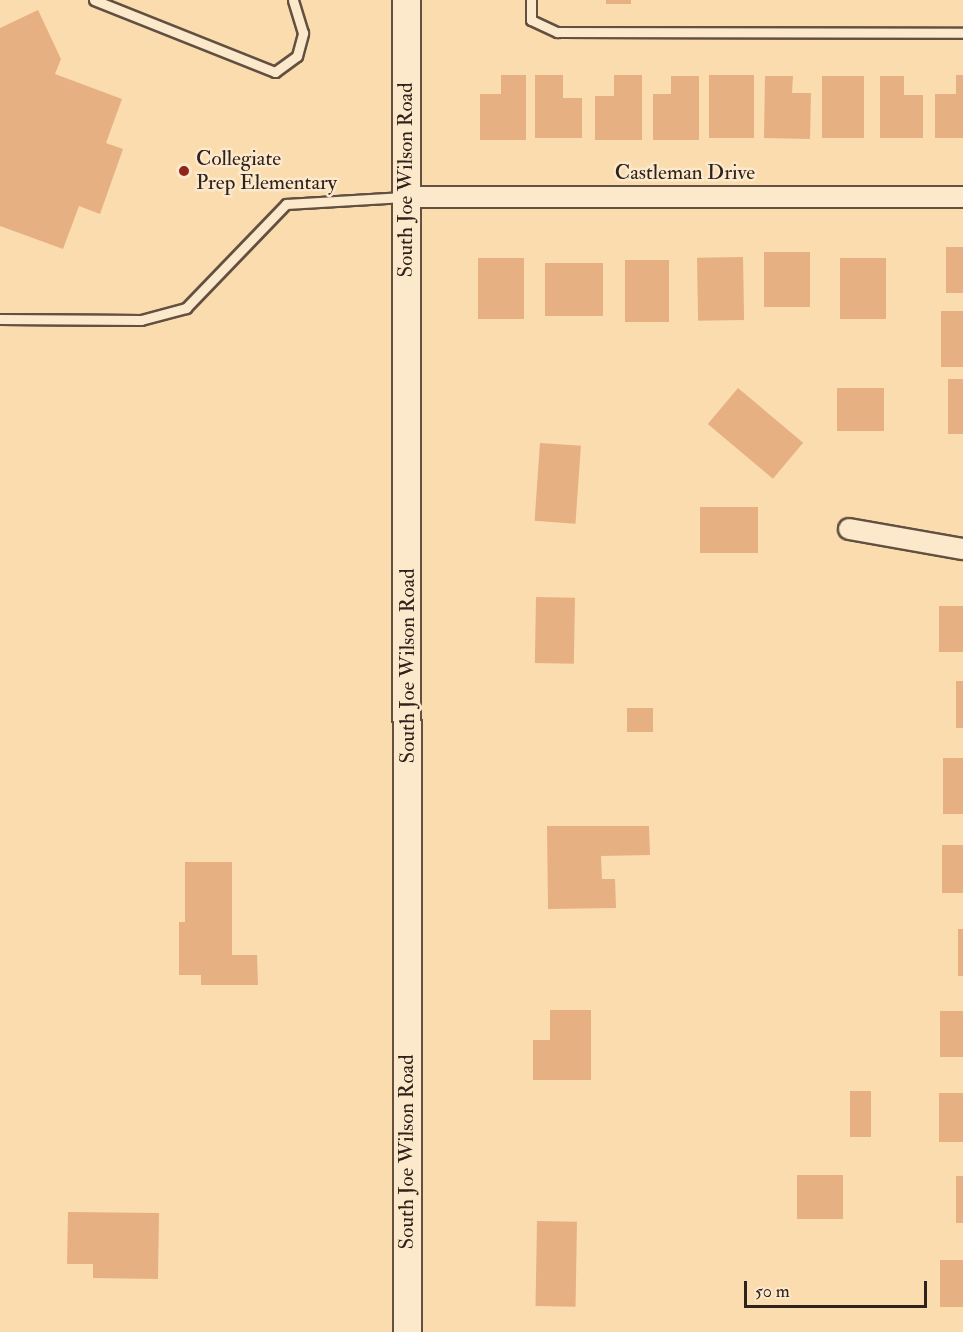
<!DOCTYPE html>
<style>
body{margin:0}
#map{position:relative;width:963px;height:1332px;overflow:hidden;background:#fadcaf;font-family:"IM FELL Double Pica",serif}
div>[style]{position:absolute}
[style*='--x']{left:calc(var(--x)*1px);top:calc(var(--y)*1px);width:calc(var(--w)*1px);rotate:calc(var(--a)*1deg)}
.building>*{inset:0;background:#e7b083;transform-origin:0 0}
.roads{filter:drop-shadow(2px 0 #625040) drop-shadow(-2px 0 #625040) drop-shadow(0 2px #625040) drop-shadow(0 -2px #625040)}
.lane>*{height:9px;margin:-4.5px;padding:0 4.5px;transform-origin:4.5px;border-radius:4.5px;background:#fce8cb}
.street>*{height:20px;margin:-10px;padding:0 10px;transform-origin:10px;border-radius:10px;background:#fce8cb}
.secondary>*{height:27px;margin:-13.5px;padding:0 13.5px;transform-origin:13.5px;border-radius:13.5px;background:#fce8cb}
.dots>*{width:16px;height:16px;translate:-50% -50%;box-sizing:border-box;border:3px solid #fce8cb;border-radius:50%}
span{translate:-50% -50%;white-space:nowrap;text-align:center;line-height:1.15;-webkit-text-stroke:5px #fce8cb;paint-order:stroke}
.poi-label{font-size:21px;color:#2f211b}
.left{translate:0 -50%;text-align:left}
.street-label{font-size:21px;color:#2f211b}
.scale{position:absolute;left:744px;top:1281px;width:183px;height:27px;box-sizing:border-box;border:3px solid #2f211b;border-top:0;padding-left:8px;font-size:18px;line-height:21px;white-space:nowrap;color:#2f211b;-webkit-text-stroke:4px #fce8cb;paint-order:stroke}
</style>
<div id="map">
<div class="building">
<div style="left:606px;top:0;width:25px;height:4px"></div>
<div style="clip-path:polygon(38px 10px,61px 59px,55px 74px,122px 99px,106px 143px,123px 149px,100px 214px,79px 206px,63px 249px,0 226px,0 28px)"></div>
<div style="clip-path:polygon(501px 75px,526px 75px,526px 140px,480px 140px,480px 94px,501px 94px)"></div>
<div style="clip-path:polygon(535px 75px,563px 75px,563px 98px,582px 98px,582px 138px,535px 138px)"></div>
<div style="clip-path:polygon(614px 75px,642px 75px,642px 140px,595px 140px,595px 96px,614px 96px)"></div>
<div style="left:709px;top:75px;width:45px;height:63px"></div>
<div style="clip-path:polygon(956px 75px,963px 75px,963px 138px,935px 138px,935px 94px,956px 94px)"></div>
<div style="clip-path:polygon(671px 76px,699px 76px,699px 140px,653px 140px,653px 94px,671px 94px)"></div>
<div style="clip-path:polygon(765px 76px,793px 76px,792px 93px,811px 93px,810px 139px,764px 138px)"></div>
<div style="left:822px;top:76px;width:42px;height:62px"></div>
<div style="clip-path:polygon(880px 76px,904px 76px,904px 95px,923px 95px,923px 138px,880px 138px)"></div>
<div style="left:946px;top:247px;width:17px;height:46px"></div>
<div style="left:764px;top:252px;width:46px;height:55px"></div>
<div style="left:743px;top:257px;width:63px;height:46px;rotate:89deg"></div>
<div style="left:478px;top:258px;width:46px;height:61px"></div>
<div style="left:840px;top:258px;width:46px;height:61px"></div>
<div style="left:625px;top:260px;width:44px;height:62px"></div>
<div style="left:545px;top:263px;width:58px;height:53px"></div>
<div style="left:941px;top:311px;width:22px;height:56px"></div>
<div style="left:948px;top:379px;width:15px;height:55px"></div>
<div style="left:738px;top:388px;width:85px;height:47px;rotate:40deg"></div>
<div style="left:837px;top:388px;width:47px;height:43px"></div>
<div style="left:540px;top:443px;width:41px;height:78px;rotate:4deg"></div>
<div style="left:700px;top:507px;width:58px;height:46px"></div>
<div style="left:536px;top:597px;width:39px;height:66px;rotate:1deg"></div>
<div style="left:939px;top:606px;width:24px;height:46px"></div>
<div style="left:956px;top:681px;width:7px;height:47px"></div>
<div style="left:653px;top:708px;width:24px;height:26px;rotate:90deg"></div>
<div style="left:943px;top:758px;width:20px;height:56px"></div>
<div style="clip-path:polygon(547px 826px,649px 826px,650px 855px,601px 856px,602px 879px,615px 879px,616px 908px,548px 909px)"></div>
<div style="left:942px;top:845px;width:21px;height:48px"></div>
<div style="clip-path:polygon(185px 862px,232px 862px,232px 955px,257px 955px,258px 985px,201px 985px,201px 975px,179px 975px,179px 922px,185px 922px)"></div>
<div style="left:958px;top:929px;width:5px;height:47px"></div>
<div style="clip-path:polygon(550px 1010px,591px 1010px,591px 1080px,533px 1080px,533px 1040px,550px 1040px)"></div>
<div style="left:940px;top:1011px;width:23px;height:46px"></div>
<div style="left:850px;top:1091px;width:21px;height:46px"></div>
<div style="left:939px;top:1093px;width:24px;height:49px"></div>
<div style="left:797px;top:1175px;width:46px;height:44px"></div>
<div style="left:956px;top:1176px;width:7px;height:47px"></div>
<div style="clip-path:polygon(68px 1212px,159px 1213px,158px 1279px,93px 1278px,93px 1264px,67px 1264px)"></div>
<div style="left:537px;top:1221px;width:40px;height:85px;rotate:1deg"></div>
<div style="left:940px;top:1260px;width:23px;height:47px"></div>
</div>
<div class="roads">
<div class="lane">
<div style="--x:94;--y:0;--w:195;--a:21.7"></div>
<div style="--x:275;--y:72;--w:27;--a:-36"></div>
<div style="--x:297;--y:56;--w:24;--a:-75"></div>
<div style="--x:303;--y:33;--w:34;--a:-107"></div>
<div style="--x:531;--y:0;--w:20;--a:90"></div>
<div style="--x:531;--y:20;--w:29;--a:25"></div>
<div style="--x:557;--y:32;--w:406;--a:0.1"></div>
<div style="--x:0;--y:319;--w:141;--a:0.4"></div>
<div style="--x:141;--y:320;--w:47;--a:-14.9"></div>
<div style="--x:186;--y:308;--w:144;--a:-46.1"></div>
<div style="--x:286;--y:204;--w:118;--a:-3.4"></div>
</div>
<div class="street">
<div style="--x:406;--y:197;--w:557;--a:0"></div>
<div style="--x:849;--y:529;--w:116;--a:10"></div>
</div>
<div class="secondary">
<div style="--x:406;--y:0;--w:1332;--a:89.96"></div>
</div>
</div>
<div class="dots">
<div style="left:184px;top:171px;background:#8f2418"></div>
</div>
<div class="poi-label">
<span class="left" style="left:196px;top:171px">Collegiate<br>Prep Elementary</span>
</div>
<div class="street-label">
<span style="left:685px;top:173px">Castleman Drive</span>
<span style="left:406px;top:180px;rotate:-90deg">South Joe Wilson Road</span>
<span style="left:408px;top:666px;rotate:-90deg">South Joe Wilson Road</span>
<span style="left:407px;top:1152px;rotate:-90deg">South Joe Wilson Road</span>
</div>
<div class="scale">50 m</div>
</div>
